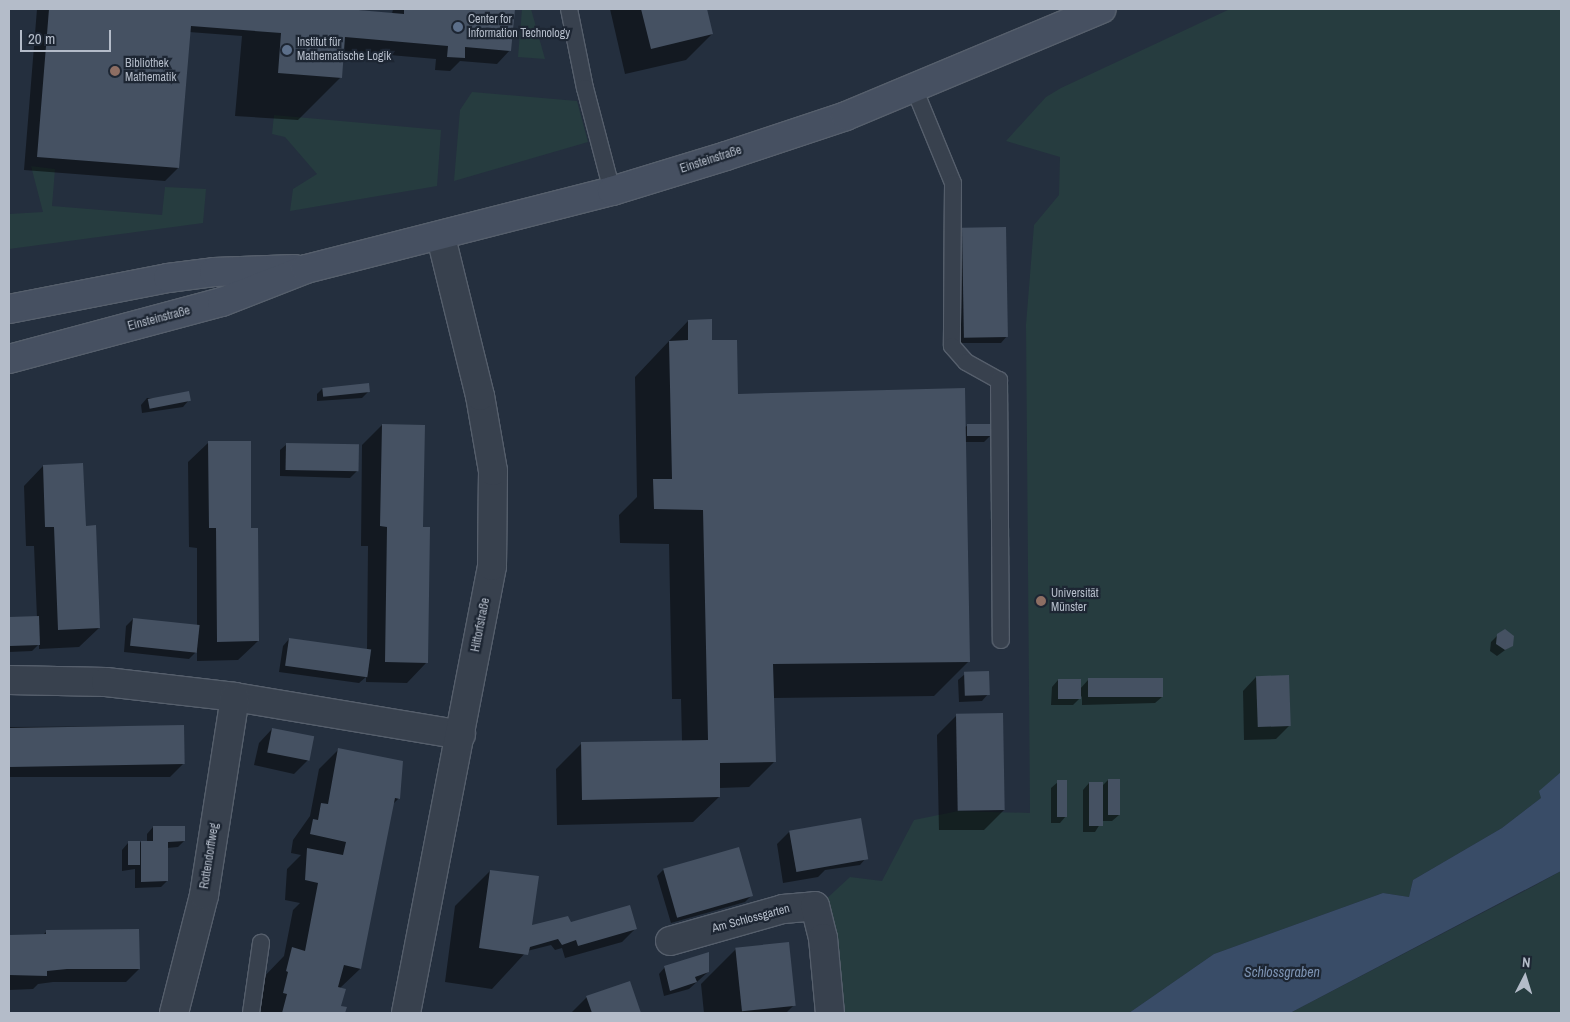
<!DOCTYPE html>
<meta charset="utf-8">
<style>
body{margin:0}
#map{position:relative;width:1570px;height:1022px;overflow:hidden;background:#242f3e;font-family:"Archivo Narrow",sans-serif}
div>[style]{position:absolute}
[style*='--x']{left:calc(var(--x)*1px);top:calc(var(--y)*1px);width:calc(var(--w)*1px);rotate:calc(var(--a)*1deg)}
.green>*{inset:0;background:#263c3f}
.water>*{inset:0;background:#394c67}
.shadow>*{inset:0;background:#0007}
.building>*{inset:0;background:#455162;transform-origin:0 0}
.roads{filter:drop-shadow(1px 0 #565f6c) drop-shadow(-1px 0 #565f6c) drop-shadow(0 1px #565f6c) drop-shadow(0 -1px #565f6c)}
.lane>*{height:16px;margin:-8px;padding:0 8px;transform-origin:8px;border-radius:8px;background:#38414e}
.street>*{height:28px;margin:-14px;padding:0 14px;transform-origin:14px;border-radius:14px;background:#38414e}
.secondary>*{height:28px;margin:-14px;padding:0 14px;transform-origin:14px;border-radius:14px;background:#465061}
.dots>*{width:14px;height:14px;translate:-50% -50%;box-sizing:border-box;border:2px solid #1d2633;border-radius:50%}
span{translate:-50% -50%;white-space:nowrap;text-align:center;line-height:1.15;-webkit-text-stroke:4.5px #1d2633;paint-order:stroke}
.poi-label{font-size:12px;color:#b4bcc9}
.left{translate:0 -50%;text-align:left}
.street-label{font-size:12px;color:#b4bcc9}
.water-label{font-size:14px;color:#7c92b1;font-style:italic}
.frame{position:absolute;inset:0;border:10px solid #b4bcc9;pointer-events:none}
.north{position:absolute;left:1500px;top:952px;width:50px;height:50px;-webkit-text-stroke:4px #1d2633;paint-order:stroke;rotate:5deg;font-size:14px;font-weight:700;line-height:20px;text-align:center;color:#b4bcc9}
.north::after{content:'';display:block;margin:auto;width:18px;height:22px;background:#b4bcc9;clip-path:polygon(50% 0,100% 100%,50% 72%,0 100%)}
.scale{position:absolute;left:20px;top:30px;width:91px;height:22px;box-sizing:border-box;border:2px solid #b4bcc9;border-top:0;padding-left:6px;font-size:15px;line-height:18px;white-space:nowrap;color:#b4bcc9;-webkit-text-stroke:4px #1d2633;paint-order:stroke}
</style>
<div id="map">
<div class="green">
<div style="clip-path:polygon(522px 9px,531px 9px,545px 59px,518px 57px)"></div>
<div style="clip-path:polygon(1230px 9px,1561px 9px,1561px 772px,1540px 791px,1541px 798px,1502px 828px,1413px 880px,1409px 897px,1383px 893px,1214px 954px,1129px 1013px,835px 1013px,824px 901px,850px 877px,882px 881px,914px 820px,958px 811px,1030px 813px,1026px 325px,1034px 225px,1059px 195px,1060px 157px,1006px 141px,1046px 97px,1061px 88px)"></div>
<div style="clip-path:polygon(472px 92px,577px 101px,588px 142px,454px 181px,460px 110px)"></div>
<div style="clip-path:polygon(274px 115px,441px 130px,437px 186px,290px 211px,293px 189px,317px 174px,285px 137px,272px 134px)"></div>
<div style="clip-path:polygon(31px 166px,55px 169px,52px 206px,162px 215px,165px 187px,206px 189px,203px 223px,9px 249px,9px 214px,43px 212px)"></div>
<div style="clip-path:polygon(1561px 871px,1561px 1013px,1290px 1013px,1536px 885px)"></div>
</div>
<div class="water">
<div style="clip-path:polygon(1561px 772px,1561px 871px,1290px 1013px,1129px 1013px,1214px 954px,1383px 893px,1409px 897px,1413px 880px,1502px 828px,1541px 798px,1539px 791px)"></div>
</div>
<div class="shadow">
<div style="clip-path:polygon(37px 9px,346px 9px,392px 14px,393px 9px,513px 9px,510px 50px,497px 64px,460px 61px,450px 71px,435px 70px,436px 59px,343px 51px,341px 77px,298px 120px,235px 116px,242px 36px,189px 32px,178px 168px,165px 181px,24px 170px)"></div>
<div style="clip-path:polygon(610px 9px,706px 9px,712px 34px,686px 60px,625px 74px)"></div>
<div style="clip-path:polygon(962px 229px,1007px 336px,1001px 343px,958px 343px,956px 236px)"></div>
<div style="clip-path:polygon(688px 321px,711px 341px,737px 395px,964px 428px,968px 425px,991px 435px,984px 442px,965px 442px,969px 661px,934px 696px,773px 698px,774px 762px,749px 787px,719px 788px,719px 797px,693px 822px,557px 825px,556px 769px,582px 743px,682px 741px,681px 699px,672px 699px,669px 544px,620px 543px,619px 515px,637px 497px,635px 377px)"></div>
<div style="clip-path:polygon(323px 388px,369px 391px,362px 398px,317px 401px,317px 394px)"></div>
<div style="clip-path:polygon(147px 398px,189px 400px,183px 407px,142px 413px,141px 405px)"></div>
<div style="clip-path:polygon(382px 425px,422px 528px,426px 663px,407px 683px,366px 682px,366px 677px,359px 683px,279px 672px,283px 646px,289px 639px,367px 650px,368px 546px,361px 546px,362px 445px)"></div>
<div style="clip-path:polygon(208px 443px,250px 529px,258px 641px,238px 660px,197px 661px,197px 651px,189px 659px,124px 652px,126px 626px,133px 619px,197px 626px,197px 548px,189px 547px,188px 462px)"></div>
<div style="clip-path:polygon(287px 444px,357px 471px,350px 478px,280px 476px,280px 450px)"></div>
<div style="clip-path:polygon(43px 466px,85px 527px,99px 628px,79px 647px,39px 649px,39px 644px,32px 651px,9px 652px,9px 618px,37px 618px,34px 546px,26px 546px,24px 486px)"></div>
<div style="clip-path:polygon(1498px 635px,1512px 645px,1497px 656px,1490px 651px,1491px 642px)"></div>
<div style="clip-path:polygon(965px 674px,988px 694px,982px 701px,959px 702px,958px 680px)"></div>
<div style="clip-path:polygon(1256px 677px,1290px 725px,1276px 739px,1244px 740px,1243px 691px)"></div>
<div style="clip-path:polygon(1058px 680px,1080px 689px,1088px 680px,1162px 697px,1155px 703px,1082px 705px,1082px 696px,1073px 705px,1051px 705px,1052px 687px)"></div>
<div style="clip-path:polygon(957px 715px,1004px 810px,984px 830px,939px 830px,937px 735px)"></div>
<div style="clip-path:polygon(183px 726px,184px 763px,170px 777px,9px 777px,9px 727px)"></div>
<div style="clip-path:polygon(272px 729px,308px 760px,294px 774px,254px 765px,259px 743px)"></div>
<div style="clip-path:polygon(339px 749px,399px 798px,393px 804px,360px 969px,340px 988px,339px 1006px,346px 1008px,344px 1013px,252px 1013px,258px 983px,284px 956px,293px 910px,300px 903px,285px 900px,287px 869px,301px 855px,291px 853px,293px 840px,310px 816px,319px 769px)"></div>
<div style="clip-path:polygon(1108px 780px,1119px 815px,1112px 821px,1102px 821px,1095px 832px,1083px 832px,1083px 790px,1089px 783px,1101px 787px)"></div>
<div style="clip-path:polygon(1058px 782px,1066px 816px,1060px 823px,1051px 823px,1051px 788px)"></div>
<div style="clip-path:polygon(153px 827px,184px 841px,178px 847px,167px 848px,167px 881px,161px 887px,135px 888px,135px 869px,122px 871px,122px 850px,128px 843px,147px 842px,147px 834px)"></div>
<div style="clip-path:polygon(790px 831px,866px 858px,860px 865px,825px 870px,818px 877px,783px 883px,777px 844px)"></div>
<div style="clip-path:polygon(664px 869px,751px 896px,745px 902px,671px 923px,657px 876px)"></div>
<div style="clip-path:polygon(490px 871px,530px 929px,570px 925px,635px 929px,622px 942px,565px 958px,562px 948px,555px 950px,551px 945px,527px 951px,492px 989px,445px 982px,455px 906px)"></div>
<div style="clip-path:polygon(47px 931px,139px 969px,126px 982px,53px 982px,38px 984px,33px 989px,9px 990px,9px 937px,42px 936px)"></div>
<div style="clip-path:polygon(736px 949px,794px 1005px,786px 1013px,704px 1013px,701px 984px)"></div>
<div style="clip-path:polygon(665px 967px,708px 972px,689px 989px,664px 996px,659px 974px)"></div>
<div style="clip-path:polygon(629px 983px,639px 1013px,571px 1013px,587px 997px)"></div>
</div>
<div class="building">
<div style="clip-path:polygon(49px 9px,347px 9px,404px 14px,404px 9px,515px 9px,511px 51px,465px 47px,465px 58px,447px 57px,448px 46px,345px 37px,342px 78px,278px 73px,281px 33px,191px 26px,179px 168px,37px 157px)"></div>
<div style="clip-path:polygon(641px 9px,707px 9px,713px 34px,651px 49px)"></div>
<div style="left:1006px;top:227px;width:110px;height:44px;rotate:89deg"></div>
<div style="clip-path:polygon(712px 319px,712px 340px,737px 340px,738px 394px,965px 388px,970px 662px,773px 664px,776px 762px,720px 763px,720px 797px,582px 800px,581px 742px,708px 740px,703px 510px,654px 509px,653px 479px,672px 479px,669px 341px,688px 340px,688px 320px)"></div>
<div style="left:369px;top:383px;width:9px;height:47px;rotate:84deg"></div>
<div style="left:189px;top:391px;width:10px;height:42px;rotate:79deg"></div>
<div style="clip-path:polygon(382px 424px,425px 425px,423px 527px,430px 527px,428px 663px,385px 662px,387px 527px,380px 526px)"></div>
<div style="left:967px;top:424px;width:25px;height:12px"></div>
<div style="clip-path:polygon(208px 441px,251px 441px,251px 528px,258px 528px,259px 641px,217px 642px,216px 528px,209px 528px)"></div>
<div style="left:286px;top:443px;width:73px;height:27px;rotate:1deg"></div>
<div style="clip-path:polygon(83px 463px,86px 526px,96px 525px,100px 628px,58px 630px,54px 527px,45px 527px,43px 465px)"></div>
<div style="left:39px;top:616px;width:29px;height:30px;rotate:88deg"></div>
<div style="left:133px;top:618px;width:67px;height:28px;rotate:6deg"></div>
<div style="clip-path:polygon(1505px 629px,1514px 636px,1513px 646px,1505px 650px,1496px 644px,1497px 634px)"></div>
<div style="left:289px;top:638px;width:83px;height:28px;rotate:8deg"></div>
<div style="left:989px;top:671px;width:24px;height:25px;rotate:88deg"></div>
<div style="left:1289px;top:675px;width:51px;height:33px;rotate:88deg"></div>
<div style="left:1163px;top:678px;width:19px;height:75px;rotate:90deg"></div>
<div style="left:1058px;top:679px;width:23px;height:20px"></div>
<div style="left:1003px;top:713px;width:97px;height:47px;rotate:89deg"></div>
<div style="left:184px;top:725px;width:39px;height:175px;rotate:89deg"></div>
<div style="left:272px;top:728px;width:43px;height:25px;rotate:11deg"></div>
<div style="clip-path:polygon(338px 748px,403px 761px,400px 799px,395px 798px,361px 969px,344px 965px,338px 987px,346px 989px,341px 1006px,347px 1007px,345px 1013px,282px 1013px,287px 994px,283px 993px,288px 972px,286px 971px,292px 947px,305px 951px,318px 883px,305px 880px,307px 848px,343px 855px,346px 842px,310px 834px,313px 819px,318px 820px,321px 803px,328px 804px)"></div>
<div style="left:1108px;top:779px;width:12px;height:36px"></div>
<div style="left:1057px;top:780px;width:10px;height:37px"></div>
<div style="left:1089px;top:782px;width:14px;height:44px"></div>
<div style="left:861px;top:818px;width:42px;height:73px;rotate:80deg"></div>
<div style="clip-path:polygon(153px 826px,185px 826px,185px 841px,168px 842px,168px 881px,141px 882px,141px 841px,153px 841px)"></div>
<div style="left:140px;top:841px;width:24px;height:12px;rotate:90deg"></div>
<div style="left:739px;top:847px;width:51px;height:79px;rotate:74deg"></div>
<div style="clip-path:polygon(490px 870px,539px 876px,532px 925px,568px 916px,571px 922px,630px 905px,637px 929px,578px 946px,576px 940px,562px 945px,558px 939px,530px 947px,528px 955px,479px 948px)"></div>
<div style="clip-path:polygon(139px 929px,140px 969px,67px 969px,47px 971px,47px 976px,9px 975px,9px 935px,46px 934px,46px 930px)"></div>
<div style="left:789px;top:942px;width:64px;height:54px;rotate:84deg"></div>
<div style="clip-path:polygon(709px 952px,709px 972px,695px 977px,697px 982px,670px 991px,664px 966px)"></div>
<div style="clip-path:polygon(630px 981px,641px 1013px,592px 1013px,586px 996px)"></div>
</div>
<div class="roads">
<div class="lane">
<div style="--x:569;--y:9;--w:81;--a:78.6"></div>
<div style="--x:585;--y:88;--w:106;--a:75.3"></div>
<div style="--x:914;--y:88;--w:103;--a:67.7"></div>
<div style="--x:953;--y:183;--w:163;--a:90.4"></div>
<div style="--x:952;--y:346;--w:21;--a:49"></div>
<div style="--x:966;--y:362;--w:38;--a:29"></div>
<div style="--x:999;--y:380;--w:260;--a:89.6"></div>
<div style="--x:251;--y:1013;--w:71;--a:-81.9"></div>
</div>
<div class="street">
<div style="--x:9;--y:680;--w:97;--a:1.2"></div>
<div style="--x:106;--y:682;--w:130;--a:6.6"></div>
<div style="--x:235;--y:697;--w:229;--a:9.5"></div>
<div style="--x:670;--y:941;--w:117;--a:-15.8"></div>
<div style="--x:783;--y:909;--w:32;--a:-5"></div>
<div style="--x:815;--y:906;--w:33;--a:76"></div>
<div style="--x:823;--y:938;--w:75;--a:84.7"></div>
<div style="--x:174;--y:1013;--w:122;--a:-75.7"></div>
<div style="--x:204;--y:895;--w:200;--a:-81.1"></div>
<div style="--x:406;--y:1013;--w:455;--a:-79.1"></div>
<div style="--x:492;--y:566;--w:95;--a:-89.4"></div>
<div style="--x:493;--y:471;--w:76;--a:-99.8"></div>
<div style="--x:480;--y:396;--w:164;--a:-103.8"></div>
</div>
<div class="secondary">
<div style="--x:9;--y:309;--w:162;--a:-11"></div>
<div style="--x:168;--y:278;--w:46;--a:-7.4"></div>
<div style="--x:214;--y:272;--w:81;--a:-2.1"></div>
<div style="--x:9;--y:359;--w:220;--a:-15"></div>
<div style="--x:222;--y:302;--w:90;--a:-21.4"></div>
<div style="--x:306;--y:269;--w:316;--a:-14.3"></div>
<div style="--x:612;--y:191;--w:119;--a:-17.1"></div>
<div style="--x:726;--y:156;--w:126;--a:-18.4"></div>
<div style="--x:846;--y:116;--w:277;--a:-22.7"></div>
</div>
</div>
<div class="dots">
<div style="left:458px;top:27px;background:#5c6f8a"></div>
<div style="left:287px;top:50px;background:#5c6f8a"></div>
<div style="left:115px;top:71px;background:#8d6e63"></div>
<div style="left:1041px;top:601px;background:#8d6e63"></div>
</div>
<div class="poi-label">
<span class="left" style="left:468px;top:27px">Center for<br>Information Technology</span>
<span class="left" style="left:297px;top:50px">Institut für<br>Mathematische Logik</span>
<span class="left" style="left:125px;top:71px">Bibliothek<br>Mathematik</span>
<span class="left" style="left:1051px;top:601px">Universität<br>Münster</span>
</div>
<div class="street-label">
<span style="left:711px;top:160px;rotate:-18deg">Einsteinstraße</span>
<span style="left:159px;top:319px;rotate:-15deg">Einsteinstraße</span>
<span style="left:481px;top:625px;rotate:-79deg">Hittorfstraße</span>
<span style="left:210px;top:856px;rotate:-81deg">Rottendorffweg</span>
<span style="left:751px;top:919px;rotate:-15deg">Am Schlossgarten</span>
</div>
<div class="water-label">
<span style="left:1282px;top:972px">Schlossgraben</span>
</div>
<div class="frame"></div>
<div class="north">N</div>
<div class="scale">20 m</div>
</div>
